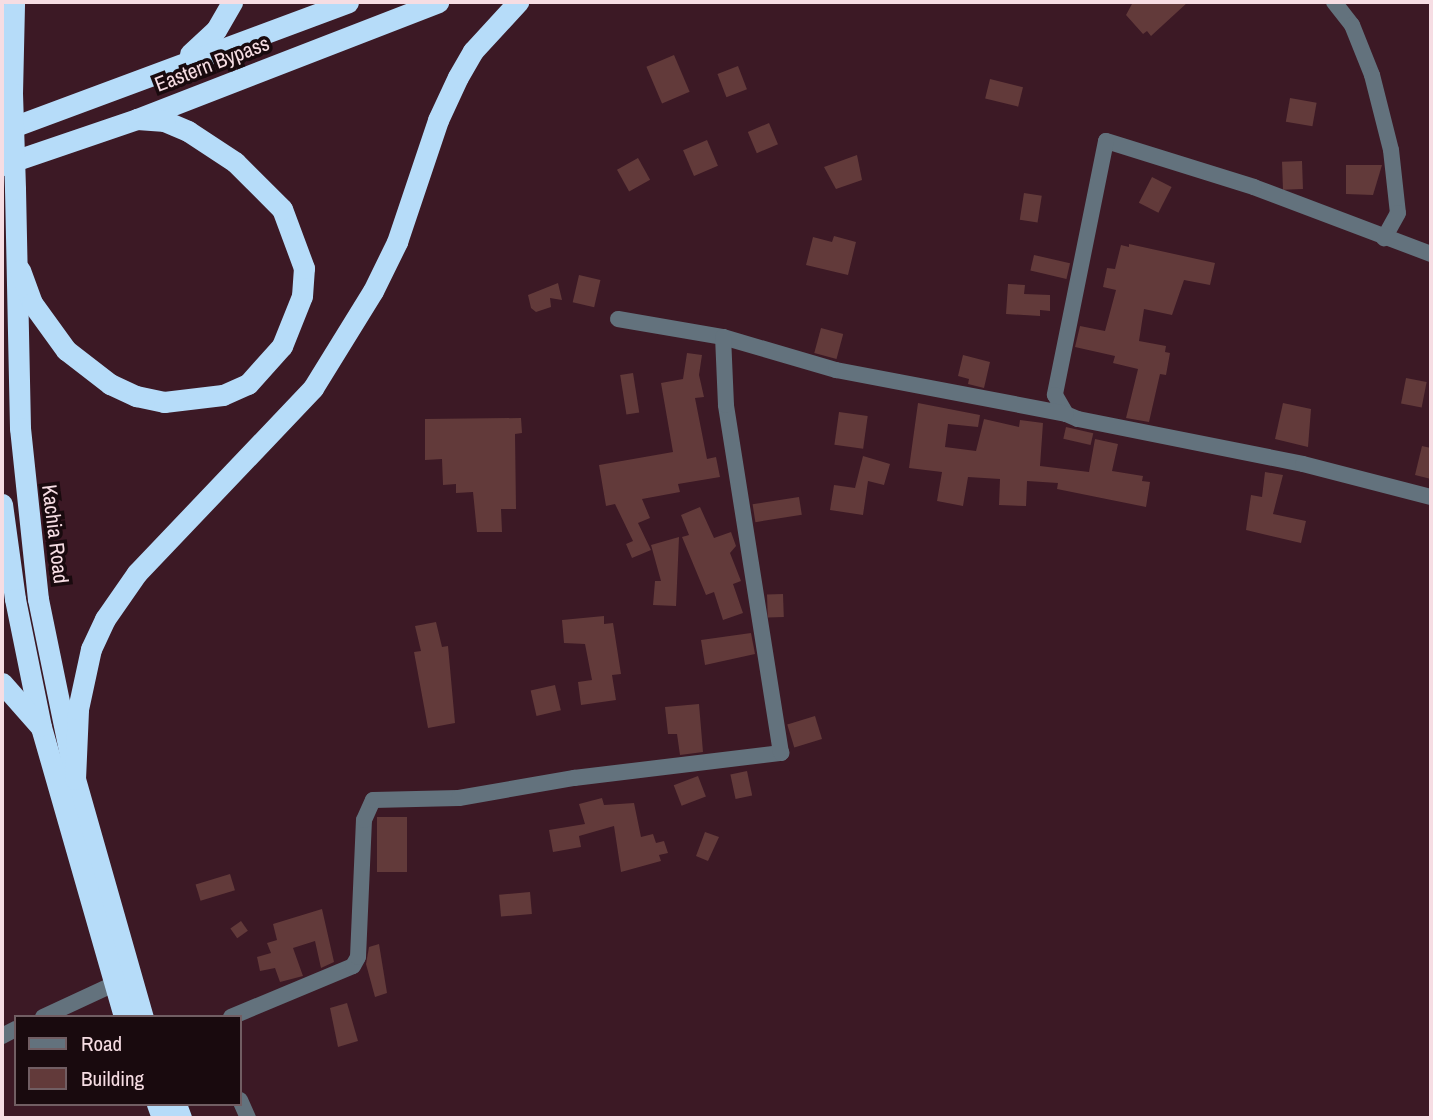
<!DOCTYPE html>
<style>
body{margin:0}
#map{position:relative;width:1433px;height:1120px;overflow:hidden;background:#3c1925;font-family:"Archivo Narrow",sans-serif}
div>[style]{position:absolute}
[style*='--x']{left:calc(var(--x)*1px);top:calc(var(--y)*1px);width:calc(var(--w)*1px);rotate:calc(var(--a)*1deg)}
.building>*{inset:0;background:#623a3a;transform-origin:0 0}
.minor>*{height:16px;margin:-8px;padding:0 8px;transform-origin:8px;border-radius:8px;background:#63727d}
.highway>*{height:21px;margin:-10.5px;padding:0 10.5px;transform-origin:10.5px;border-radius:10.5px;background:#b6dcf9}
.highway-bridge>*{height:21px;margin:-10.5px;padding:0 10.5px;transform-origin:10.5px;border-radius:10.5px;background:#b6dcf9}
span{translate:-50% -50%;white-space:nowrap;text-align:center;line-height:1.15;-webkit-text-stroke:7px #190a0e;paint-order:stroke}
.street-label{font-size:21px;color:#f6dde3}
.frame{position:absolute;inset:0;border:4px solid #f6dde3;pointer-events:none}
.legend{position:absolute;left:14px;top:1015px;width:228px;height:91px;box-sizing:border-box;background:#190a0e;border:2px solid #715e63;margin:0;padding:9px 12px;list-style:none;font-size:21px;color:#f6dde3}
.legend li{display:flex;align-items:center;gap:14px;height:35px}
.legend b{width:35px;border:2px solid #715e63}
</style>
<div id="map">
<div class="building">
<div style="clip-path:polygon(1133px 2px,1188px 2px,1151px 36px,1147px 31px,1143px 34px,1126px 15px)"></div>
<div style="left:674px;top:55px;width:40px;height:30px;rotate:67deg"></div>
<div style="left:738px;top:66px;width:25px;height:22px;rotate:69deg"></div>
<div style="left:990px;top:79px;width:34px;height:20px;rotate:14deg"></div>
<div style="left:1290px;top:98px;width:27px;height:24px;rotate:10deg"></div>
<div style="left:769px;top:123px;width:23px;height:23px;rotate:67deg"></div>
<div style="left:707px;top:140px;width:28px;height:26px;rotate:67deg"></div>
<div style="clip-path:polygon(857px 155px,862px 180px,836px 189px,824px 167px)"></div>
<div style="left:638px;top:158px;width:25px;height:24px;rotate:61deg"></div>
<div style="left:1302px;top:161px;width:28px;height:20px;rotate:88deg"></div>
<div style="clip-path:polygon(1346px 165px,1382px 165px,1373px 195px,1346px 194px)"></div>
<div style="left:1152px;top:177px;width:22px;height:29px;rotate:27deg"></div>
<div style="left:1024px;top:193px;width:18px;height:27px;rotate:9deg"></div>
<div style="clip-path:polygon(834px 236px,856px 242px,848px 275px,806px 265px,813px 237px,832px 242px)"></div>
<div style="clip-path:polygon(1129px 244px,1215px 263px,1210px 285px,1184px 280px,1172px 315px,1144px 309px,1139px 341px,1166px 346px,1165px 352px,1170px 353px,1166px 375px,1160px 374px,1149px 422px,1126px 418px,1138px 369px,1113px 363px,1115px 356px,1075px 347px,1080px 326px,1105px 331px,1116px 290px,1103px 287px,1107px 268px,1115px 269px,1121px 245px,1129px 247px)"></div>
<div style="left:1034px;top:255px;width:37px;height:16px;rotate:13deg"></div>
<div style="left:579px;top:275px;width:22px;height:28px;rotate:13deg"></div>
<div style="clip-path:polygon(558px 283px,562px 300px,550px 298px,551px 307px,536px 312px,531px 308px,528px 295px)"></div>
<div style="clip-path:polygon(1008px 284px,1025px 285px,1024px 294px,1050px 295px,1050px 311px,1040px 310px,1040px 316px,1006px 314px)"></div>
<div style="left:821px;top:328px;width:23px;height:26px;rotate:15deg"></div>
<div style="clip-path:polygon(687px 353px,702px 355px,699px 375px,704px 397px,695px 398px,707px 459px,716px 457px,720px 477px,678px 484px,680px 492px,642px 499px,650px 518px,638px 523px,651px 550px,632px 558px,626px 544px,633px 541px,615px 504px,606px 506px,599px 465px,673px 452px,661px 383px,683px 379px)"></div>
<div style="clip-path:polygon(963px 355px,990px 362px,984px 388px,968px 384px,969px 379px,958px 376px)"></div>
<div style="left:633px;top:373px;width:40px;height:13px;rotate:81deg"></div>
<div style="left:1406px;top:378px;width:21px;height:26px;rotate:11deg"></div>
<div style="clip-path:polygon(918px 403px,980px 415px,978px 427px,948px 424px,945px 447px,976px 451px,984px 419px,1019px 427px,1020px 420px,1043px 423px,1040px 466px,1089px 472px,1095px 439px,1118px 444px,1112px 471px,1143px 476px,1142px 481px,1150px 482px,1146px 507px,1057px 489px,1058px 483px,1027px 481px,1026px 506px,999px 505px,1000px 479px,968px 477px,963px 506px,937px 501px,942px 472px,909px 468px)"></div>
<div style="clip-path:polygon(1283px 403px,1311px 409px,1308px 447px,1275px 439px)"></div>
<div style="left:839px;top:412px;width:29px;height:33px;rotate:8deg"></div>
<div style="clip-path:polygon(521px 418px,522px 433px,515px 434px,516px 509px,501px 509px,502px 532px,477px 532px,473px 492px,456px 493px,456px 484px,443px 485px,442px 459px,425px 460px,425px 419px)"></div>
<div style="left:1066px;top:427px;width:28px;height:12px;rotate:13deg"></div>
<div style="clip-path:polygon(1422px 446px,1431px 448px,1431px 479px,1415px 475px)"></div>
<div style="clip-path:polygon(863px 456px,890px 464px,884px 485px,868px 481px,863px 515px,830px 510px,834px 485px,855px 488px)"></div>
<div style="clip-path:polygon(1265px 472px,1283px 475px,1273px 514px,1306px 521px,1301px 543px,1246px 530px,1251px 495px,1262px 497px)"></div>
<div style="left:799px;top:497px;width:18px;height:47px;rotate:81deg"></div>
<div style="clip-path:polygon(700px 507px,714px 538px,731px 532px,736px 546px,730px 553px,741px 581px,733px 584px,743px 613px,723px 620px,714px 592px,706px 595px,682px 537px,689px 535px,681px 515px)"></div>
<div style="clip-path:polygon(679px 537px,676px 606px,653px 605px,655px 581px,661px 581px,651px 545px)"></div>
<div style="left:783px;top:594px;width:23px;height:16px;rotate:88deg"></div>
<div style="clip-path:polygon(604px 616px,604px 624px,613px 623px,621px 674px,612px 675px,616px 700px,581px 705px,578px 682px,592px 680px,585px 644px,564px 643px,562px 620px)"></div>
<div style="clip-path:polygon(436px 622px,442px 647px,448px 646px,455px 723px,428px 728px,414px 652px,421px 651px,415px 626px)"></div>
<div style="clip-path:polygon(751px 633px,755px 654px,705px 665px,701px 640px)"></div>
<div style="left:555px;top:685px;width:26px;height:25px;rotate:77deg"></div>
<div style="clip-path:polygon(699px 704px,703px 752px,680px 755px,677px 734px,668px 734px,665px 707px)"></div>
<div style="left:815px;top:716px;width:24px;height:29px;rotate:73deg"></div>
<div style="left:747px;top:771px;width:25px;height:17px;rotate:78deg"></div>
<div style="left:698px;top:776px;width:22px;height:26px;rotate:69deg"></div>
<div style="clip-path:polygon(602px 798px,604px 805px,634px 803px,641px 837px,653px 834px,656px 843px,664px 841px,668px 853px,659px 855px,661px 861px,621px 872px,614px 826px,579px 836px,581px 847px,553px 852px,549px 830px,585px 824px,579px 804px)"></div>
<div style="left:377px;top:817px;width:30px;height:55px"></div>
<div style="clip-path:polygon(705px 832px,719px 837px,708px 861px,696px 856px)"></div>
<div style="left:230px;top:874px;width:17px;height:36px;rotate:73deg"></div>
<div style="left:530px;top:892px;width:22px;height:31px;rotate:85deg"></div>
<div style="clip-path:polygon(322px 909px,334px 962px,321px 968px,315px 941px,293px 948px,303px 976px,280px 982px,275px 968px,260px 971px,257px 957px,271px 953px,267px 943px,277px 940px,273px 924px)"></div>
<div style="left:241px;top:921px;width:12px;height:13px;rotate:55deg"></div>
<div style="clip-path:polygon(379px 944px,387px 993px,375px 997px,366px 964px,369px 947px)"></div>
<div style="clip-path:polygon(347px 1003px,358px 1041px,338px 1047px,330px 1008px)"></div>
</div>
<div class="minor">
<div style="--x:1334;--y:2;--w:29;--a:52"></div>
<div style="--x:1352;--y:25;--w:54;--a:68.2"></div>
<div style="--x:1372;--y:75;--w:77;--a:75.8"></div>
<div style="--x:1391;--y:150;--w:63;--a:83.7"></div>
<div style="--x:1398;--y:213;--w:29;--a:119"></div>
<div style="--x:1431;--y:254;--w:189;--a:-159.3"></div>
<div style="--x:1254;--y:187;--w:155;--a:-162.7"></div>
<div style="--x:1106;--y:141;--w:259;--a:101.4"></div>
<div style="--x:1055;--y:395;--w:22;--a:60"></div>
<div style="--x:1066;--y:414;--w:13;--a:23"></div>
<div style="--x:1078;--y:419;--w:229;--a:11.3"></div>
<div style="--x:1303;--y:464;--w:132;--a:14.5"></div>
<div style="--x:618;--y:319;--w:107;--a:9.7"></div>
<div style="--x:723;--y:337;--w:118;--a:16.3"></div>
<div style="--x:836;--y:370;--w:234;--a:10.8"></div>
<div style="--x:43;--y:1017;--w:76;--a:-24.9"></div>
<div style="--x:231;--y:1017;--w:132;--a:-22.7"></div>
<div style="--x:353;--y:966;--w:10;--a:-61"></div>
<div style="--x:358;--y:957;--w:137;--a:-87.5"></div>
<div style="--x:364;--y:820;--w:22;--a:-66"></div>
<div style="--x:373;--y:800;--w:86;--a:-1.3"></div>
<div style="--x:459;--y:798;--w:117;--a:-9.9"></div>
<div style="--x:574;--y:778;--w:209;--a:-6.9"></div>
<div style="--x:781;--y:753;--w:352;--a:-99"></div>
<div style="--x:726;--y:405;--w:68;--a:-92.5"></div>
<div style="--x:2;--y:1036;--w:16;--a:-27"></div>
<div style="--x:240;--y:1100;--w:20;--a:66"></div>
</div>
<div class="highway">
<div style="--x:190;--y:54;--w:35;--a:-43"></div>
<div style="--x:216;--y:30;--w:32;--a:-60"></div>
<div style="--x:12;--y:93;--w:91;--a:-88.7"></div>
<div style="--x:2;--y:131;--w:369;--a:-20.4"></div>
<div style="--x:2;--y:165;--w:143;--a:-18.8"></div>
<div style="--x:137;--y:119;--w:323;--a:-21.2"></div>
<div style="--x:15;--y:189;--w:239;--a:88.8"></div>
<div style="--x:20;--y:428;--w:172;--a:84"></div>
<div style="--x:38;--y:599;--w:184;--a:78.4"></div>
<div style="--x:75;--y:779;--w:248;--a:74.1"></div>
<div style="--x:20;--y:270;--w:35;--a:70"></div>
<div style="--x:32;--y:303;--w:58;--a:54.1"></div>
<div style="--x:66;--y:350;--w:56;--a:37.7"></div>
<div style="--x:110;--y:384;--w:29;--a:25"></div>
<div style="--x:136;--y:396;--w:29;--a:12"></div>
<div style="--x:164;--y:402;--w:59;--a:-6.8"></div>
<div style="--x:223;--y:395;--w:27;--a:-24"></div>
<div style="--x:248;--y:384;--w:51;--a:-48.2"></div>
<div style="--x:282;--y:346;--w:54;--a:-68.2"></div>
<div style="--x:302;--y:296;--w:28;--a:-86"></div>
<div style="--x:304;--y:268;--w:63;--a:-110.4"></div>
<div style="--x:282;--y:209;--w:66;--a:-135"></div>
<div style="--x:235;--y:162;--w:56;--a:-146.6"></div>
<div style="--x:188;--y:131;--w:25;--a:-157"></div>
<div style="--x:165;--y:121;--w:28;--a:-176"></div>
<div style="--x:2;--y:504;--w:96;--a:82.2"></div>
<div style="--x:15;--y:599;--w:131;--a:78.5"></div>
<div style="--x:41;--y:727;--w:302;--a:74"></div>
<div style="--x:2;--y:683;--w:57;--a:48.5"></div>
<div style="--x:75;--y:779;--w:70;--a:-87.5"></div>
<div style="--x:78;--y:709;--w:61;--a:-77.8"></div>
<div style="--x:91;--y:649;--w:33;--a:-65"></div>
<div style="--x:105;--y:619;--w:56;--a:-55.2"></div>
<div style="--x:137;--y:573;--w:255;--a:-46.4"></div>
<div style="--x:313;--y:388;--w:114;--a:-58.3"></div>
<div style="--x:373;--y:291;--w:55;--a:-63.9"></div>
<div style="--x:397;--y:242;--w:129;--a:-71.4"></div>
<div style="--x:438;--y:120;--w:47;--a:-65.1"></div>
<div style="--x:458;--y:77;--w:30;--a:-60"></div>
<div style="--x:473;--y:51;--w:67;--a:-47.4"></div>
<div style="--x:157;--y:1104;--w:15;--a:70"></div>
<div style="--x:176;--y:1104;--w:15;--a:70"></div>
</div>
<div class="highway-bridge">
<div style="--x:12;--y:93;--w:96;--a:88.2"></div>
</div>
<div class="street-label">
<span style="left:212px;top:64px;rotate:-21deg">Eastern Bypass</span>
<span style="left:55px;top:534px;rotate:83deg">Kachia Road</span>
</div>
<div class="frame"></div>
<ul class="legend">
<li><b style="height:9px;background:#63727d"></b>Road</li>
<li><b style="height:19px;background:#623a3a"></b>Building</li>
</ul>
</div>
